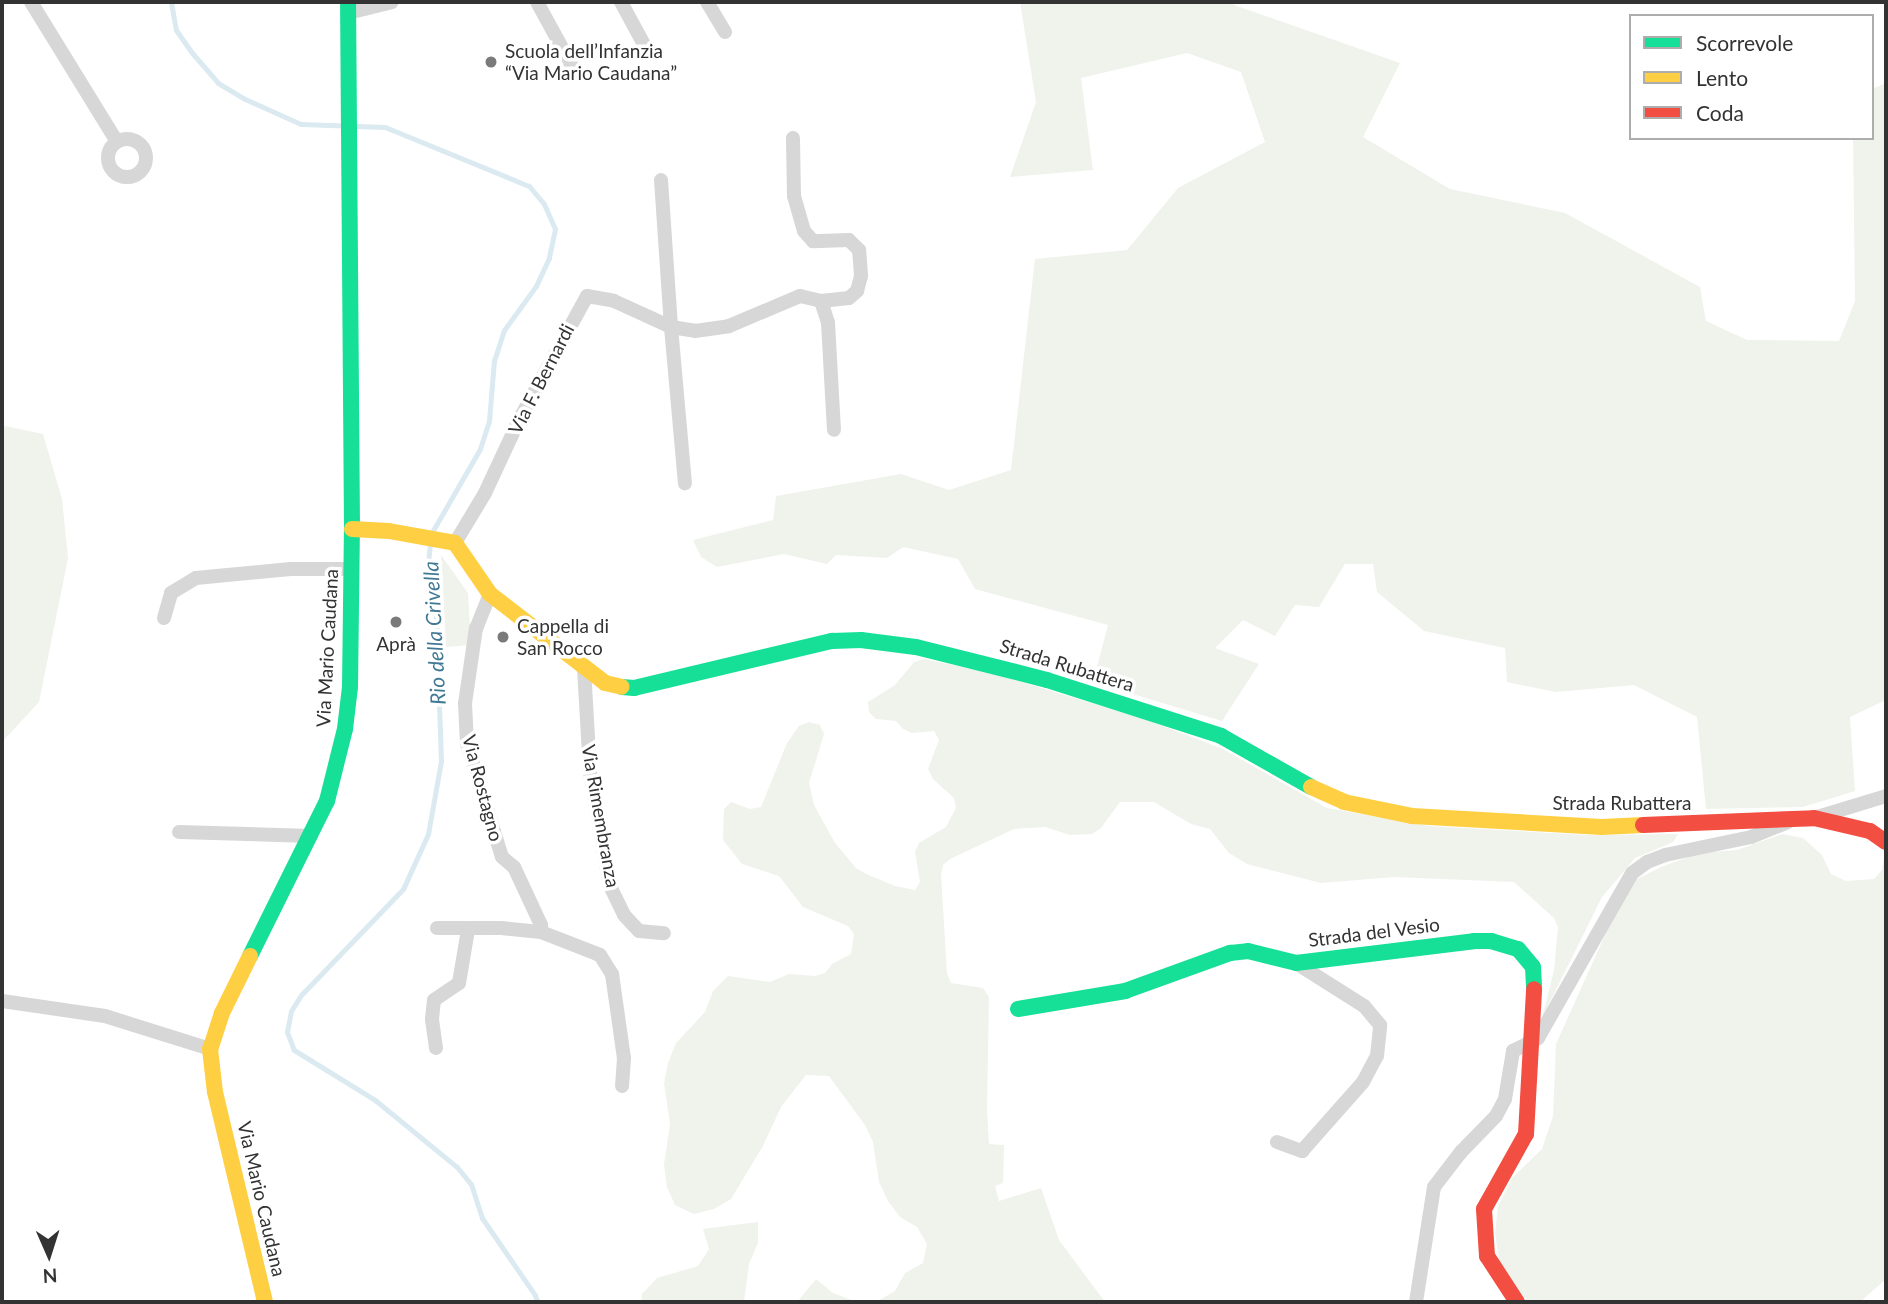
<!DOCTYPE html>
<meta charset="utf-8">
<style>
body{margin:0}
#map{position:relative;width:1888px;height:1304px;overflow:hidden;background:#fff;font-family:Lato,sans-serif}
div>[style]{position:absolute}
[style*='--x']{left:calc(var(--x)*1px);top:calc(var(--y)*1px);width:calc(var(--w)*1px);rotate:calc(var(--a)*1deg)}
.green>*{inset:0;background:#f0f3ec}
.stream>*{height:5px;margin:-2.5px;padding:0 2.5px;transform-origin:2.5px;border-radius:2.5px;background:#dbeaf1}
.street>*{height:14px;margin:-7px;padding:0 7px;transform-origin:7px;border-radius:7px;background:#d7d7d7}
.street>.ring{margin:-7px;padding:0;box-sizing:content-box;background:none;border:14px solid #d7d7d7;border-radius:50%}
.fast>*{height:16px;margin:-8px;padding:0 8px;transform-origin:8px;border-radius:8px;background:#16e098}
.slow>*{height:16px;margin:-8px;padding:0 8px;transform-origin:8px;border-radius:8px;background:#ffcf43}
.jam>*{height:16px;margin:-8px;padding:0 8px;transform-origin:8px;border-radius:8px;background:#f24e42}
.dots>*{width:19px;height:19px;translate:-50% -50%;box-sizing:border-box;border:4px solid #fff;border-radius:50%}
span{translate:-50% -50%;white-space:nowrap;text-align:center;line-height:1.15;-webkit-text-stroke:7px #fff;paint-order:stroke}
.poi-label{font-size:19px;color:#333}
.left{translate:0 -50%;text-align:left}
.street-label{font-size:19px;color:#333}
.water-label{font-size:21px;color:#417995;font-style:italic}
.frame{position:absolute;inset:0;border:4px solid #333;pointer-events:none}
.legend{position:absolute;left:1629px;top:14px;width:245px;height:126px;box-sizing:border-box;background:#fff;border:2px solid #adadad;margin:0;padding:9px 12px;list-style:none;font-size:21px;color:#333}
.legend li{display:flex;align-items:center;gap:14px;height:35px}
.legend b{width:35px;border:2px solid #adadad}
.north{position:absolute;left:14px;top:1220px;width:70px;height:70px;-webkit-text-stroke:5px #fff;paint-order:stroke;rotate:177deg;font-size:19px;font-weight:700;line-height:28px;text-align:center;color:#333}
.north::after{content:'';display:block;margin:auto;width:24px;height:32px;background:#333;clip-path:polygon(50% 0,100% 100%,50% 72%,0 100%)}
</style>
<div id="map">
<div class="green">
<div style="clip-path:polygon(1020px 2px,1235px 2px,1234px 5px,1400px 63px,1363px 137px,1450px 189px,1565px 213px,1700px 287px,1706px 321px,1747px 340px,1839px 341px,1855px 301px,1853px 138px,1872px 138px,1872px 89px,1886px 83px,1886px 700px,1850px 717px,1855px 791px,1803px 807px,1706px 809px,1697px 717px,1634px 685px,1556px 692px,1507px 682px,1505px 648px,1424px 631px,1377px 592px,1373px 564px,1345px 564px,1319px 607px,1295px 605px,1275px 636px,1243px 620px,1215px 648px,1259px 664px,1222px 721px,1093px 682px,1108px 625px,975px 589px,958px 559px,903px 547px,887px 558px,836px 555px,827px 564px,784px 554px,717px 567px,701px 557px,693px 540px,773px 520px,776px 496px,901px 474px,949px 490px,1011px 470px,1035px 259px,1127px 250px,1178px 188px,1265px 142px,1241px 72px,1187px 53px,1081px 78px,1093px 170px,1010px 177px,1036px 102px)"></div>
<div style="clip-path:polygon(5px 426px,43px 434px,62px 499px,68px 558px,39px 702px,2px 742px,2px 427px)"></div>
<div style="clip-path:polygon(441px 555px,468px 593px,471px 645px,446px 647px)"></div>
<div style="clip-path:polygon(924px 659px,992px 673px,1150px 721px,1223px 749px,1327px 808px,1429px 826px,1588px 835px,1678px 834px,1673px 842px,1635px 858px,1602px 897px,1542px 1018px,1554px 970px,1558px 927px,1554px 918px,1514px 882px,1394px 877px,1321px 883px,1247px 864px,1229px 853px,1210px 829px,1191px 824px,1154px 802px,1120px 802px,1101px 828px,1092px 834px,1070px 835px,1045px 827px,1014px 829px,950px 859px,943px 865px,941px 875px,947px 973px,951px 983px,983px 988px,989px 997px,987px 1110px,989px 1144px,1004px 1145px,1003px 1183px,995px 1186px,999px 1201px,1041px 1188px,1059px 1240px,1105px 1302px,797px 1302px,816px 1279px,833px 1293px,854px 1301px,876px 1302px,895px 1291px,905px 1273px,923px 1263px,927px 1244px,917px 1227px,900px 1217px,888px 1201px,879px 1182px,873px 1142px,865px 1125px,829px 1076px,806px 1075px,781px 1107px,763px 1146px,731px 1199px,714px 1209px,694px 1214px,675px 1205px,667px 1187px,664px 1165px,670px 1124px,664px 1083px,668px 1063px,676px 1043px,705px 1012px,713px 991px,728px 976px,770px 982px,789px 974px,815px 976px,825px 973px,832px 964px,851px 954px,854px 934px,848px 926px,803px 907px,779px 876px,742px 864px,723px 840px,724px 809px,731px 802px,750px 809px,761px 807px,787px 743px,799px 726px,809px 722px,820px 725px,824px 734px,809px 783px,814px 805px,835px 843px,856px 868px,866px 874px,895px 886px,915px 890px,920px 882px,915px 852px,919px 843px,946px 827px,956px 808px,954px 798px,933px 779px,928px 769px,939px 740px,934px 731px,912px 733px,903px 729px,896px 721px,876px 719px,869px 712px,868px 702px,895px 685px,914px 662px)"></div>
<div style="clip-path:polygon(1782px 834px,1803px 838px,1822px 855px,1831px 874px,1846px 881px,1874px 879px,1882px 870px,1886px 846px,1886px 1279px,1860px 1302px,1529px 1302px,1514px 1288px,1499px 1260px,1495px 1234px,1498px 1206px,1512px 1178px,1542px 1149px,1553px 1116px,1556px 1044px,1619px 904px,1635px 880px,1661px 867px,1699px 853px,1737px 850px)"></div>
<div style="clip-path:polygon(758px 1222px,758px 1243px,749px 1264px,744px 1302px,641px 1302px,642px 1294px,657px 1278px,698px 1266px,709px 1249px,703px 1229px)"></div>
</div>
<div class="stream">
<div style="--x:171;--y:2;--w:28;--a:80"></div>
<div style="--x:176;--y:30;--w:29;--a:55"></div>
<div style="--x:193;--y:54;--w:38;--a:49"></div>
<div style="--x:218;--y:83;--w:31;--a:31"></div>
<div style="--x:245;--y:99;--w:61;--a:24.1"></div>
<div style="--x:301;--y:124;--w:84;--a:2"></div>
<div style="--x:385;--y:127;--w:156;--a:22.3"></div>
<div style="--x:529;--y:186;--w:23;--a:50"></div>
<div style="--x:544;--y:204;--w:27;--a:66"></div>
<div style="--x:555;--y:229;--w:30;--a:102"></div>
<div style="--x:549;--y:258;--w:31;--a:115"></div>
<div style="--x:536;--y:286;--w:54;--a:126"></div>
<div style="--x:504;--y:330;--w:32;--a:108"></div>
<div style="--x:494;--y:360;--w:61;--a:94.7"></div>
<div style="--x:489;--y:421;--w:29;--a:108"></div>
<div style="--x:480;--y:449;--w:98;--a:120"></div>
<div style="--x:430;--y:544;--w:20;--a:96"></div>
<div style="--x:428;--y:564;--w:55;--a:81.6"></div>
<div style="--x:436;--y:618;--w:143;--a:88"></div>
<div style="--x:441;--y:761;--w:74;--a:100.1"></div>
<div style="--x:428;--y:834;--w:60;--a:114.4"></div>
<div style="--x:403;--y:889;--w:147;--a:133.9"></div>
<div style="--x:301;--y:995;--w:19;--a:122"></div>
<div style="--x:291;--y:1011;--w:21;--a:101"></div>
<div style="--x:287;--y:1032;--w:19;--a:69"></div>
<div style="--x:294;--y:1050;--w:95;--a:31.7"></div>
<div style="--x:375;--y:1100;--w:106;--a:39.3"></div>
<div style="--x:457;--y:1167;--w:22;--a:51"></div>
<div style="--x:471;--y:1184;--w:36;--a:72"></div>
<div style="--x:482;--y:1218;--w:93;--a:55.5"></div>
<div style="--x:535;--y:1295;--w:7;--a:74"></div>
</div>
<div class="street">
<div style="--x:31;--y:2;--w:164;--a:58.4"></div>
<div style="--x:537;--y:2;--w:71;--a:61.3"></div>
<div style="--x:621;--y:2;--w:55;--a:61.6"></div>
<div style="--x:707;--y:2;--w:35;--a:59"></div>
<div style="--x:348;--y:13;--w:45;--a:-14"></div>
<div class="ring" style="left:108px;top:139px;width:24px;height:24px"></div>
<div style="--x:661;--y:180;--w:147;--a:86.1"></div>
<div style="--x:671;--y:327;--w:24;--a:9"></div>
<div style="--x:695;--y:331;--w:34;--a:-8"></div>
<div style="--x:729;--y:326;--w:77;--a:-22.9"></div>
<div style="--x:800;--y:296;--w:22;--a:13"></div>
<div style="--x:821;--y:301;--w:28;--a:-6"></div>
<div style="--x:849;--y:298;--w:11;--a:-41"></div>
<div style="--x:857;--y:291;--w:16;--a:-75"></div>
<div style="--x:861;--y:276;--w:26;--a:-94"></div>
<div style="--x:859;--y:250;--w:14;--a:-135"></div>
<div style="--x:849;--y:240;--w:36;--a:178"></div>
<div style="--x:813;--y:241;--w:13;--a:-132"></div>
<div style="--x:804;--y:231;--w:36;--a:-106"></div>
<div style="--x:794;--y:196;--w:58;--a:-91"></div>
<div style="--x:821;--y:301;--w:23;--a:72"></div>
<div style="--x:828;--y:323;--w:107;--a:86.8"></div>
<div style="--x:455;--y:543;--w:58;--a:-59"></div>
<div style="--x:485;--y:493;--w:83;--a:-65"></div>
<div style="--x:520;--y:418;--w:139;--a:-61.2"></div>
<div style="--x:587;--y:296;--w:27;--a:10"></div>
<div style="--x:614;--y:301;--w:63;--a:24.5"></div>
<div style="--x:671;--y:327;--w:157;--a:84.9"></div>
<div style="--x:490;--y:594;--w:37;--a:112"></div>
<div style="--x:476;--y:628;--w:76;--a:98.3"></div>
<div style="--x:465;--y:703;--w:41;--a:87.2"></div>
<div style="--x:467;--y:744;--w:118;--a:72.8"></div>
<div style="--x:502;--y:857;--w:16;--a:40"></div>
<div style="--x:514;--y:867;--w:64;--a:65"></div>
<div style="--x:541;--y:925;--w:7;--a:90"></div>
<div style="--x:541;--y:932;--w:63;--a:21.3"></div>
<div style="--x:600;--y:955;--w:22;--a:58"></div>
<div style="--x:612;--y:974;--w:85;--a:81.9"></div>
<div style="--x:624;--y:1058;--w:28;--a:94"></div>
<div style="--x:164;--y:618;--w:26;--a:-74"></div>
<div style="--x:171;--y:593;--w:29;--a:-31"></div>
<div style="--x:196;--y:578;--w:95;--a:-5.4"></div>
<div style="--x:291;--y:569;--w:60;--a:0"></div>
<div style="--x:584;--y:668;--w:105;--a:86.7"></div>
<div style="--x:590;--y:773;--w:115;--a:80"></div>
<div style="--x:610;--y:886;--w:32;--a:64"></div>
<div style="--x:624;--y:915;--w:22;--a:47"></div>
<div style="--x:639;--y:931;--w:25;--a:5"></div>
<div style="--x:1814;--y:818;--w:75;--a:-17"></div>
<div style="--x:179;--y:832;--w:132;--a:1.7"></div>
<div style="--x:437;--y:928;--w:64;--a:0"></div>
<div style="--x:501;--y:928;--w:40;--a:5.7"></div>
<div style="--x:2;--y:1001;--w:104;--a:8.3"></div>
<div style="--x:105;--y:1016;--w:110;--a:17.4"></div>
<div style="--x:436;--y:1048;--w:29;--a:-98"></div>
<div style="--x:432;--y:1019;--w:19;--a:-84"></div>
<div style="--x:434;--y:1000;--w:30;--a:-34"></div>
<div style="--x:459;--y:983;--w:54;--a:-80.4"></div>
<div style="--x:1277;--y:1142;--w:27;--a:20"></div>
<div style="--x:1302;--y:1151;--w:92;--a:-48.5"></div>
<div style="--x:1363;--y:1082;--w:30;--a:-62"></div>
<div style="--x:1377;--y:1056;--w:31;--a:-84"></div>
<div style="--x:1380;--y:1025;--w:25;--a:-130"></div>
<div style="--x:1364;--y:1006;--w:80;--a:-147.7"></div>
<div style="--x:1416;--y:1302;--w:116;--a:-81.1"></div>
<div style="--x:1434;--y:1187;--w:44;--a:-52.4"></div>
<div style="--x:1461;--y:1152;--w:50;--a:-45.8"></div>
<div style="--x:1496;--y:1116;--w:19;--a:-62"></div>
<div style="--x:1505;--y:1099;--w:49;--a:-80.5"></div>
<div style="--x:1513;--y:1051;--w:28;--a:-27"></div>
<div style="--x:1538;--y:1038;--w:190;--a:-60.3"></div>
<div style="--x:1632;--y:873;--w:19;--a:-36"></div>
<div style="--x:1647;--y:862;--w:19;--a:-21"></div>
<div style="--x:1665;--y:855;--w:88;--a:-11.8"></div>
<div style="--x:1751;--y:837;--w:40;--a:-22"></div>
</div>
<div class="fast">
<div style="--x:622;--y:687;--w:12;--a:5"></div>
<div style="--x:634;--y:688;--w:204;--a:-13.4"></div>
<div style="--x:832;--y:641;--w:29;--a:-2"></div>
<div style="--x:861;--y:640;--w:55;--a:7.3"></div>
<div style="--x:916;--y:647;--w:135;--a:14.1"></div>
<div style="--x:1047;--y:680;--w:183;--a:17.8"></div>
<div style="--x:1221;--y:736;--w:103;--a:29.5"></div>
<div style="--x:250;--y:956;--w:173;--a:-63.6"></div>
<div style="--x:327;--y:801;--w:74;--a:-76"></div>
<div style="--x:345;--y:729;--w:42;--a:-83.2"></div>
<div style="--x:350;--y:687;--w:158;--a:-89.3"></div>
<div style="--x:352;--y:529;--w:527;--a:-90.43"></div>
<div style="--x:1018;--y:1009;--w:109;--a:-9.5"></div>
<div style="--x:1125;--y:991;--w:112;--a:-19.9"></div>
<div style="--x:1230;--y:953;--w:18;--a:-6"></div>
<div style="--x:1248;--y:951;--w:49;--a:14"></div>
<div style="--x:1296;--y:963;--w:179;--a:-7"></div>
<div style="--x:1474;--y:941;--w:17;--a:0"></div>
<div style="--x:1491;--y:941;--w:28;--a:17"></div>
<div style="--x:1518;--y:949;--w:23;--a:50"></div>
<div style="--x:1533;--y:967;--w:22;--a:87"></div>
</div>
<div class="slow">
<div style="--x:352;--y:529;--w:37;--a:3"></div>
<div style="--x:389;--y:531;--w:67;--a:10.3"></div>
<div style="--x:455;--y:543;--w:62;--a:55.5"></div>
<div style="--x:490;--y:594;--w:145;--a:37.7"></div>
<div style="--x:605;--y:683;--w:17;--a:13"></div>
<div style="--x:1311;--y:787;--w:36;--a:24"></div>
<div style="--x:1344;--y:802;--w:69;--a:11.6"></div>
<div style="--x:1412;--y:816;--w:190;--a:3.3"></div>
<div style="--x:1602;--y:827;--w:41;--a:-2.8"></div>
<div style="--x:250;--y:956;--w:64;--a:116.2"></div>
<div style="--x:222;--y:1013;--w:38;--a:108"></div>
<div style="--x:210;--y:1049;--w:43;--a:83.4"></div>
<div style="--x:215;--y:1092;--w:216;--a:76.6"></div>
</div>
<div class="jam">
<div style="--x:1643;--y:825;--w:171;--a:-2.3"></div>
<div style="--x:1814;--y:818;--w:57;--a:13.1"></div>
<div style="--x:1870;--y:831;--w:19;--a:35"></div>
<div style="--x:1517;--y:1302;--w:55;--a:-123.1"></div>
<div style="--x:1487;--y:1256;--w:47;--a:-93.7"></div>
<div style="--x:1484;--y:1209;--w:86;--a:-60.8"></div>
<div style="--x:1526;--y:1134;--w:145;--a:-86.8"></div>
</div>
<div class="dots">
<div style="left:491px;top:62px;background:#7a7a7a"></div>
<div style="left:396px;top:622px;background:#7a7a7a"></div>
<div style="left:503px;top:637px;background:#7a7a7a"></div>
</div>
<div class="poi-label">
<span class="left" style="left:505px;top:62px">Scuola dell’Infanzia<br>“Via Mario Caudana”</span>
<span class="left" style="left:517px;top:637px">Cappella di<br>San Rocco</span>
<span style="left:396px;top:644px">Aprà</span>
</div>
<div class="street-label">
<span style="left:541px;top:379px;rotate:-63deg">Via F. Bernardi</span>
<span style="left:327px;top:648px;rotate:-87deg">Via Mario Caudana</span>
<span style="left:1067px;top:665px;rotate:17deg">Strada Rubattera</span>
<span style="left:483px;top:788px;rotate:75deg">Via Rostagno</span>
<span style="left:1622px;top:803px">Strada Rubattera</span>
<span style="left:601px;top:816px;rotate:80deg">Via Rimembranza</span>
<span style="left:1374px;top:932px;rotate:-7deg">Strada del Vesio</span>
<span style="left:262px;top:1199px;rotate:77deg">Via Mario Caudana</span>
</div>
<div class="water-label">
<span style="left:434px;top:633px;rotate:-93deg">Rio della Crivella</span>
</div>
<div class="frame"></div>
<ul class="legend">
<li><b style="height:9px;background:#16e098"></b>Scorrevole</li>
<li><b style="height:9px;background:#ffcf43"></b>Lento</li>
<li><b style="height:9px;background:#f24e42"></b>Coda</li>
</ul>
<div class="north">N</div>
</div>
